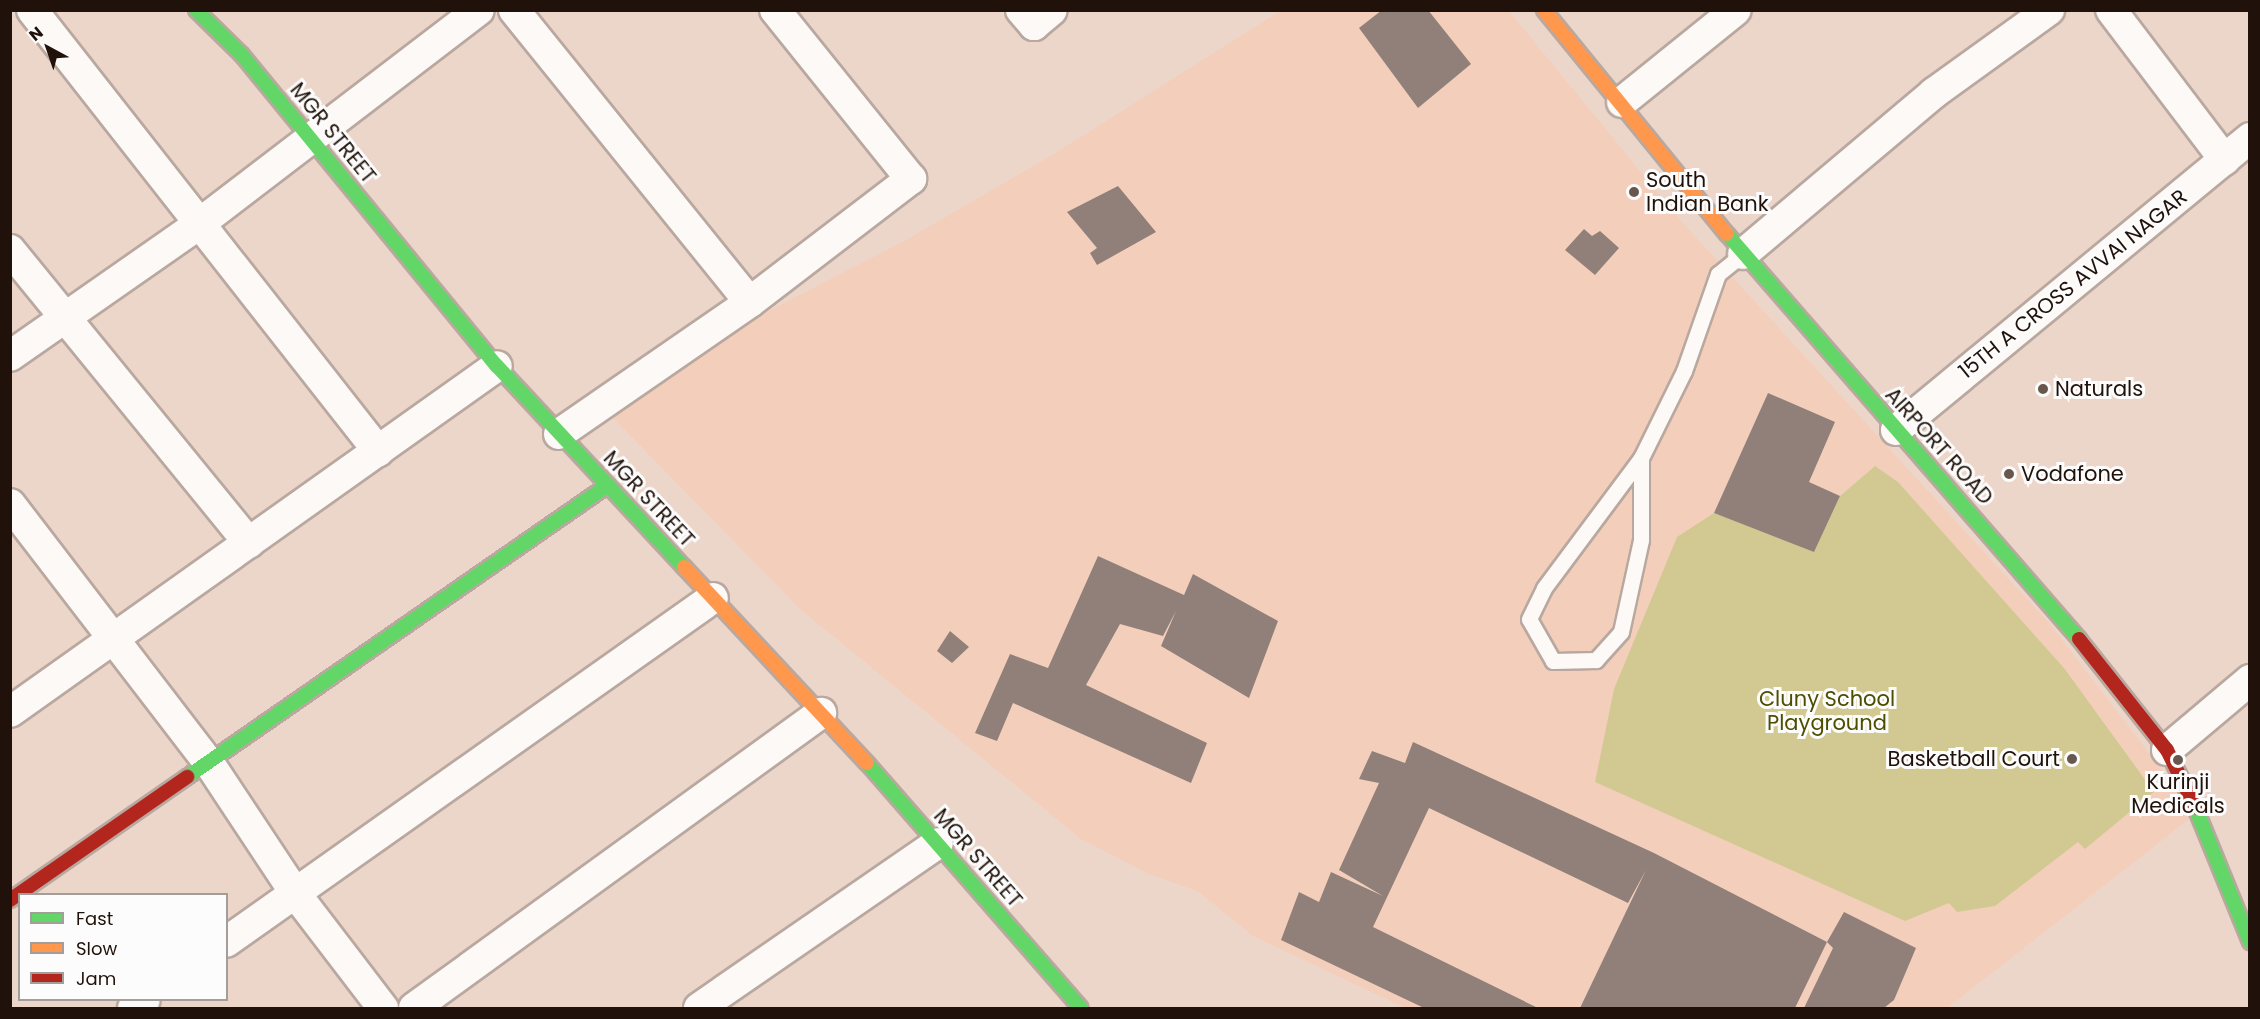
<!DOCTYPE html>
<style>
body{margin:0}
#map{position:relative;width:2260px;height:1019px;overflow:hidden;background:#ecd6ca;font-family:Poppins,sans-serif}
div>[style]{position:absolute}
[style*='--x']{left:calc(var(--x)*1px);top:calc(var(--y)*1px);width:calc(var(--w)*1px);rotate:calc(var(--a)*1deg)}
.built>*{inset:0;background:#f3cfbb}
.green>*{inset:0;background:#d2c992}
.building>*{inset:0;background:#908079}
.roads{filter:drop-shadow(2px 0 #b9a89f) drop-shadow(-2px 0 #b9a89f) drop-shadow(0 2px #b9a89f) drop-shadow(0 -2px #b9a89f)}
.lane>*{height:15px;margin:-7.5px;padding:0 7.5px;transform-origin:7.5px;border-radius:7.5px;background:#fcf9f7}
.street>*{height:30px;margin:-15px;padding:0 15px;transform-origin:15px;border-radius:15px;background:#fcf9f7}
.fast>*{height:14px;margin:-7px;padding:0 7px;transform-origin:7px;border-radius:7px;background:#63d668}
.slow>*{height:14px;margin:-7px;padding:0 7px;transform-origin:7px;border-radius:7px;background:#ff974d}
.jam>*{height:14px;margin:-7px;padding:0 7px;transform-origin:7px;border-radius:7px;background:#b3261e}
.dots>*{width:16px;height:16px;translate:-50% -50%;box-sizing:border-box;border:3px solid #fcfcfc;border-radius:50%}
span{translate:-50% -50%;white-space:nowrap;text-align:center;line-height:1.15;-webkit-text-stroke:6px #fcfcfc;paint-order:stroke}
.street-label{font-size:21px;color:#20120a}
.poi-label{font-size:21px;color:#20120a}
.left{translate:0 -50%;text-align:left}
.right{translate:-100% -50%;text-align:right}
.park-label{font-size:21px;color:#4d4e00}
.frame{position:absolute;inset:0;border:12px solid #20120a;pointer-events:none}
.legend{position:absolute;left:18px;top:893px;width:210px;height:108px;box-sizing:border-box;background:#fcfcfc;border:2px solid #a49e9b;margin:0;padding:8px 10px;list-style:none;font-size:18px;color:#20120a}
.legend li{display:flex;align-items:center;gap:12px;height:30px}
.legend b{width:30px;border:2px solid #a49e9b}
.north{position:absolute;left:18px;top:18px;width:60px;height:60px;-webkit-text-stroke:4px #fcfcfc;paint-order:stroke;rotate:320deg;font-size:16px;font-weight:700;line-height:24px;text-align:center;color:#20120a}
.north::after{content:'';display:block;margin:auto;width:21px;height:27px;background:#20120a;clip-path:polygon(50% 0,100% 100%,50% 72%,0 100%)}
</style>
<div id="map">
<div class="built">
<div style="clip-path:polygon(1280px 11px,1509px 11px,1682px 222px,2049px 623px,2196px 814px,1947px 1008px,1405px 1008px,1253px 936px,1197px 891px,1149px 874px,1081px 839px,801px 610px,609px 414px,761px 315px,906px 240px,1057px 152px)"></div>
</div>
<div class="green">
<div style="clip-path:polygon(1875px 466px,1898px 482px,2064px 668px,2154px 792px,2085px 849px,2078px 842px,1995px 906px,1957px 912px,1949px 903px,1905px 921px,1595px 782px,1614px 689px,1677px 537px,1714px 513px,1814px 551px,1840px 496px)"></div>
</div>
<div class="building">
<div style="clip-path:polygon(1382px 10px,1428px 10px,1471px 64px,1418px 108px,1359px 28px)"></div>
<div style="clip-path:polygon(1118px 186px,1156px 232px,1097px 265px,1090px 253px,1097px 248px,1067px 212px)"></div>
<div style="clip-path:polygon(1584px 229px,1592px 236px,1600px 231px,1619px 248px,1595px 275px,1565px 250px)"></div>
<div style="clip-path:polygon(1768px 393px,1835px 422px,1809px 482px,1840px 496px,1814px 552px,1714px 513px)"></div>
<div style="clip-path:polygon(1098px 556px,1184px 595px,1193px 574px,1278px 621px,1249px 698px,1161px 646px,1176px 611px,1163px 636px,1120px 624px,1086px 685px,1207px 743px,1191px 783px,1013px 703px,997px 741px,975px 733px,1010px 654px,1048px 668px)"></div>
<div style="clip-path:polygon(950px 631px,969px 647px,952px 663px,937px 651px)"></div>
<div style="clip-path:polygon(1413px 742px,1654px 853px,1827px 942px,1795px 1008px,1580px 1008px,1646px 870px,1628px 903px,1429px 808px,1373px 927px,1538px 1008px,1424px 1008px,1281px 940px,1299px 892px,1319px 902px,1331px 872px,1383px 896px,1339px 870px,1379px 783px,1359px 779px,1372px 751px,1405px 763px)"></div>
<div style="clip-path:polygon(1844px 912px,1916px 948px,1894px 1000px,1884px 1008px,1804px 1008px,1833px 948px,1827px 942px)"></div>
</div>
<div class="roads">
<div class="lane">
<div style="--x:1641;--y:458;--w:82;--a:90"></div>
<div style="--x:1641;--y:540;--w:94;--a:102.3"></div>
<div style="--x:1621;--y:632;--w:38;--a:132"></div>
<div style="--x:1596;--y:660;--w:43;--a:178.7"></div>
<div style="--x:1553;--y:661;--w:48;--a:-119.7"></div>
<div style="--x:1529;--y:619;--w:34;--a:-64"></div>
<div style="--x:1544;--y:588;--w:162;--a:-53.3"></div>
<div style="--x:1641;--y:458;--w:97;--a:-63.7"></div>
<div style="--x:1684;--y:371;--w:103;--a:-70.7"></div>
<div style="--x:1718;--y:274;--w:32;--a:-39"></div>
</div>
<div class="street">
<div style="--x:32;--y:10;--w:561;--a:51.88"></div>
<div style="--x:514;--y:10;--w:375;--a:51.1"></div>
<div style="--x:1021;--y:10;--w:20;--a:49"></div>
<div style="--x:1034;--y:25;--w:23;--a:-40"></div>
<div style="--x:2111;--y:10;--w:188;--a:52.8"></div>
<div style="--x:1622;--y:102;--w:146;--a:-38.9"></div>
<div style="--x:10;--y:250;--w:378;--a:50.8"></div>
<div style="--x:1743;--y:254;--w:250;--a:-40.1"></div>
<div style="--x:1934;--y:93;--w:142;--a:-35.8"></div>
<div style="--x:10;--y:356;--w:231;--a:-34.9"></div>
<div style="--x:199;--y:224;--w:352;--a:-37.4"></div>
<div style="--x:1896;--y:430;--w:459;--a:-39.5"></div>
<div style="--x:559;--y:434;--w:232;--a:-34.6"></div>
<div style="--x:750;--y:302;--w:203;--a:-37.4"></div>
<div style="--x:911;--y:179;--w:217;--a:-128.8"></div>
<div style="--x:10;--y:504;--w:327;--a:52.5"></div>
<div style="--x:209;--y:763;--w:156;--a:56.5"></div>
<div style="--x:295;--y:893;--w:145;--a:52.6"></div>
<div style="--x:10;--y:712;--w:597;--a:-35.39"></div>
<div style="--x:2167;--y:750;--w:109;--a:-40.1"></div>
<div style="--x:226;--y:942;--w:596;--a:-35.24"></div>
<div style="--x:133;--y:1008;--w:14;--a:-34"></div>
<div style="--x:414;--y:1008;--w:503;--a:-35.94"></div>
<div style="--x:699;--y:1008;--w:290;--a:-34.6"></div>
</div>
<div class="fast">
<div style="--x:196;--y:10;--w:64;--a:44.4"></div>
<div style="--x:242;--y:55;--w:402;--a:50.7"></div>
<div style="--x:497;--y:366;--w:275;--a:47.1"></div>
<div style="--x:1727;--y:234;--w:537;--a:49"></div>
<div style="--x:867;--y:763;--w:325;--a:48.9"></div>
<div style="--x:187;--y:777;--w:512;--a:-34.74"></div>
<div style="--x:2195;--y:807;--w:146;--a:67.8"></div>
</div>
<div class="slow">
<div style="--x:1544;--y:10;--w:289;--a:50.8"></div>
<div style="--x:684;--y:567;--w:268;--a:47"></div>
</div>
<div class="jam">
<div style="--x:2079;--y:639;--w:142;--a:51.6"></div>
<div style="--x:2167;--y:750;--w:64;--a:63.8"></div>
<div style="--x:10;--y:900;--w:216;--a:-34.8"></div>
</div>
</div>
<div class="dots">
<div style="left:1634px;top:192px;background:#67574d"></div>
<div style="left:2043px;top:389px;background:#67574d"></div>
<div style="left:2009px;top:474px;background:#67574d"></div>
<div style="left:2072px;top:759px;background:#67574d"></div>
<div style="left:2178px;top:760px;background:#67574d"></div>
</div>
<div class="street-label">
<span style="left:333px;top:133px;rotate:51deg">MGR STREET</span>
<span style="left:2073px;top:284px;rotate:-39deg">15TH A CROSS AVVAI NAGAR</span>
<span style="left:1939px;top:446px;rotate:48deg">AIRPORT ROAD</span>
<span style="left:649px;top:499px;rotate:47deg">MGR STREET</span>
<span style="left:978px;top:858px;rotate:49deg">MGR STREET</span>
</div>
<div class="poi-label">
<span class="left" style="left:1646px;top:192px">South<br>Indian Bank</span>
<span class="left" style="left:2055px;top:389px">Naturals</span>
<span class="left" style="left:2021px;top:474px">Vodafone</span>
<span class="right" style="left:2060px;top:759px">Basketball Court</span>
<span style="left:2178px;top:794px">Kurinji<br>Medicals</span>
</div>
<div class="park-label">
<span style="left:1827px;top:711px">Cluny School<br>Playground</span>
</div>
<div class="frame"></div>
<ul class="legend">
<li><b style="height:8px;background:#63d668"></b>Fast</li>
<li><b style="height:8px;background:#ff974d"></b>Slow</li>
<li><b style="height:8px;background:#b3261e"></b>Jam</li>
</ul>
<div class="north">N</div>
</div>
